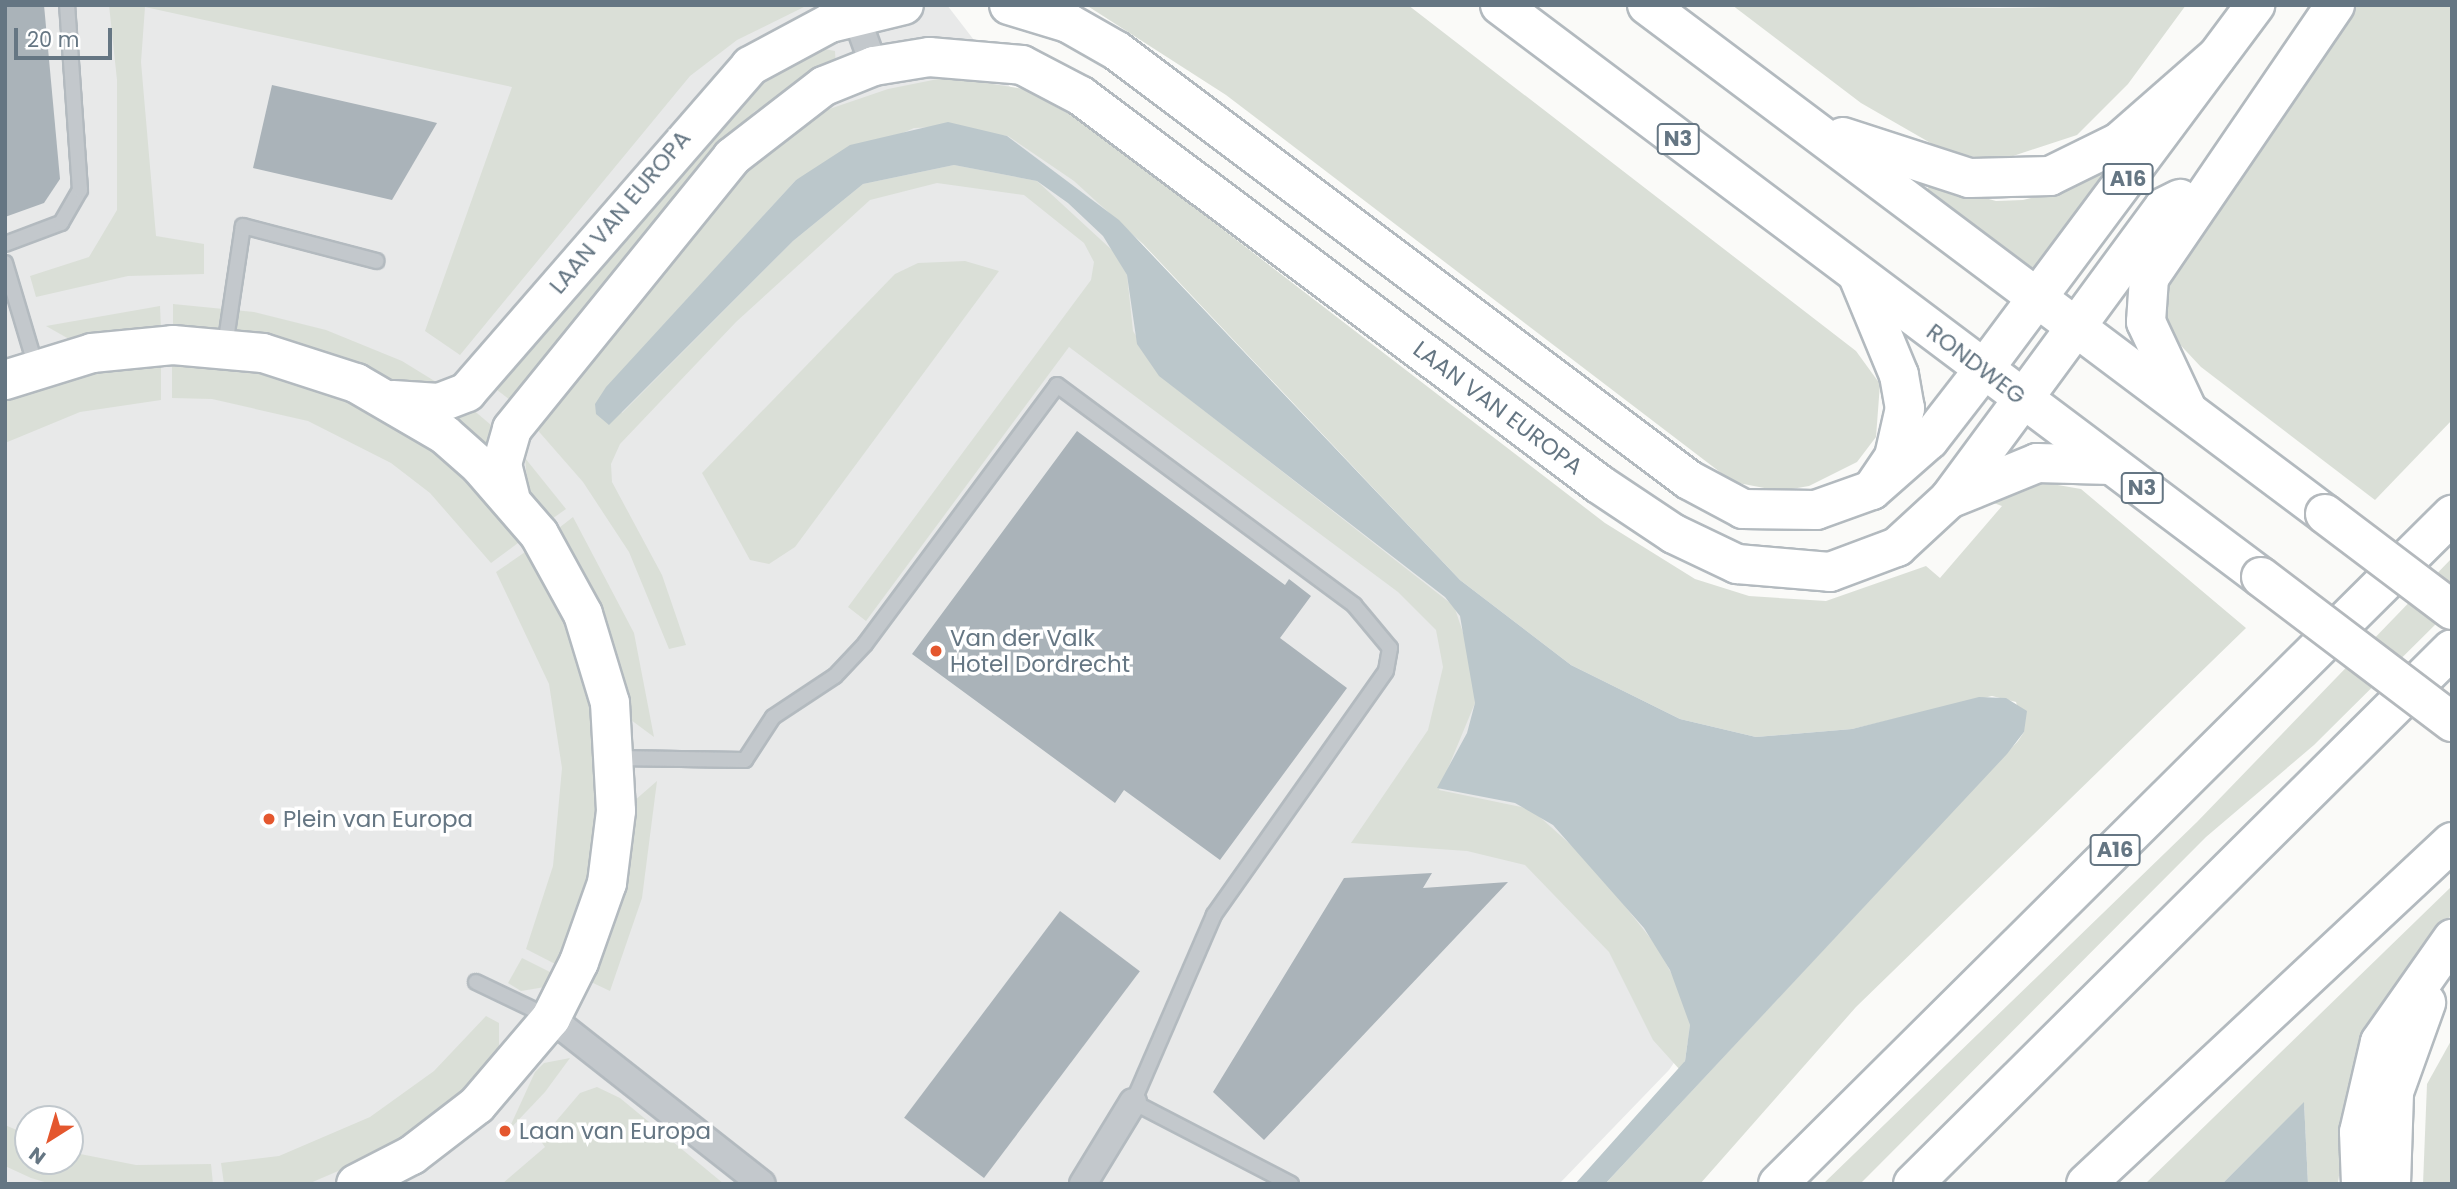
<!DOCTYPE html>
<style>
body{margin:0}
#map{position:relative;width:2457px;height:1189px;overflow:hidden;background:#fafaf8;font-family:Poppins,sans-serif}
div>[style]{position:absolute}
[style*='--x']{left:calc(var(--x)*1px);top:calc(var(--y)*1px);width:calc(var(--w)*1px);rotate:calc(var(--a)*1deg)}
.built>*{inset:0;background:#e8e9e9}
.green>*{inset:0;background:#dadfd7}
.water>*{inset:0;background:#bbc7cb}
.building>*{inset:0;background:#aab3b9;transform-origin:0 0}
.roads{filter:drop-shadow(2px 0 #b3babf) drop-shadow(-2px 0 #b3babf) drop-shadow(0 2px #b3babf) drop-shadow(0 -2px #b3babf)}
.lane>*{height:14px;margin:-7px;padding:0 7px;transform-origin:7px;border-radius:7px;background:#c3c8cc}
.street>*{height:26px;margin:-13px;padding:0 13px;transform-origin:13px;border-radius:13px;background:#c3c8cc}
.secondary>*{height:38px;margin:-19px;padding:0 19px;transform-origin:19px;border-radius:19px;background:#fff}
.highway>*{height:38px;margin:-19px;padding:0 19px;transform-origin:19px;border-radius:19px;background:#fff}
.bridges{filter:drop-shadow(2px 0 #b4b9bd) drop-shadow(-2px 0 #b4b9bd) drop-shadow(0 2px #b4b9bd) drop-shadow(0 -2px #b4b9bd)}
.highway-bridge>*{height:38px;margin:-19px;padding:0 19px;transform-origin:19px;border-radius:19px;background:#fff}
.dots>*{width:19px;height:19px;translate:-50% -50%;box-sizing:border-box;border:4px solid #fff;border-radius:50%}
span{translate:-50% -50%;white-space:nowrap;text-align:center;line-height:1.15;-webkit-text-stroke:7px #fff;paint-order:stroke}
.shield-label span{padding:2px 5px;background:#fff;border:2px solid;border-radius:5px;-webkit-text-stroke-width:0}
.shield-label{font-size:21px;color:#657683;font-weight:700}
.street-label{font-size:23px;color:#657683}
.poi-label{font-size:23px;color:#657683}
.left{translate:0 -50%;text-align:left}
.frame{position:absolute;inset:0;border:7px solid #657683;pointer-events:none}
.north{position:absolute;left:14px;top:1105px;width:70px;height:70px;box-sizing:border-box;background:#fff;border:2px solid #c1c8cd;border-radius:50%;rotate:217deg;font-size:19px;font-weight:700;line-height:28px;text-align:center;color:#657683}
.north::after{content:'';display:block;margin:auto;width:24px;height:32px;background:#e4572e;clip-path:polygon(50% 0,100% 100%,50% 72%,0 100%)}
.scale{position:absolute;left:14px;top:28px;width:98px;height:32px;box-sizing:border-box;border:4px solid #657683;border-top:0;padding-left:9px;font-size:21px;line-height:24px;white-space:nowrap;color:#657683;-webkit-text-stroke:5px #fff;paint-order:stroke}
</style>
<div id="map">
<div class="built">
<div style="clip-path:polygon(evenodd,5px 5px,947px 5px,1255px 405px,1777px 912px,1669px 1070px,1559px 1184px,5px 1184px,5px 5px,28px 1119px,70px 1119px,70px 1161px,28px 1161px,28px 1119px)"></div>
</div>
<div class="green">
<div style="clip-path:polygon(109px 5px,808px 5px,737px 40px,690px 76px,460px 355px,425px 331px,512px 87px,145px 7px,141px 62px,156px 236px,204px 244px,204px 274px,128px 276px,36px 297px,30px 276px,89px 257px,117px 210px,117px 80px)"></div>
<div style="clip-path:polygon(1086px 5px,1408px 5px,1856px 351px,1880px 384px,1876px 437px,1857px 462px,1809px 486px,1780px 491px,1733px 482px,1226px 95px)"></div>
<div style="clip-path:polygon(1732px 5px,1999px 8px,2186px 5px,2128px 84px,2077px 135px,2013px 156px,1979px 158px,1941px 149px,1861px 103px)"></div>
<div style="clip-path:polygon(2352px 5px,2452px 5px,2452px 420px,2375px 500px,2201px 367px,2171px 335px,2163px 312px,2165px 282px)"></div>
<div style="clip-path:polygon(819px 48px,835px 51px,836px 68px,755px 111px,510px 400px,492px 386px,725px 108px)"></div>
<div style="clip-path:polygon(948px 77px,1024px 89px,1083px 122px,1605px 523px,1695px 579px,1749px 596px,1826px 601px,1926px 566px,1940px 578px,2002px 506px,1991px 502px,2004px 490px,2046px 483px,2081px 489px,2246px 628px,1856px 1007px,1700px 1184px,1605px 1184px,2018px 741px,2024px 732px,2016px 702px,1992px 696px,1852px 729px,1756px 737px,1680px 719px,1571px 665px,1460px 580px,1143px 244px,1074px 181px,1008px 136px,938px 127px,914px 128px,796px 180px,606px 388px,622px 413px,793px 241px,863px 184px,954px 165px,1037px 181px,1113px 251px,1127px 275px,1133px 331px,1160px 376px,1454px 606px,1472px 659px,1475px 703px,1439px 790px,1531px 809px,1591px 863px,1658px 948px,1681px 992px,1690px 1025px,1685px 1061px,1680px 1070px,1653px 1040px,1609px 952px,1525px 865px,1467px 851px,1351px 843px,1428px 730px,1443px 667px,1436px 630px,1398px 592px,1069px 347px,866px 621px,848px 607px,1091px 280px,1094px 262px,1084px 243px,1024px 195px,937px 183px,870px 200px,736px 322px,620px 444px,611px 464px,612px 482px,662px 575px,686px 645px,669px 649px,629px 552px,583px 482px,534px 426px,743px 164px,800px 119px,888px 89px)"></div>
<div style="clip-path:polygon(2120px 156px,2039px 277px,1925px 193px,1931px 183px,1996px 201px,2023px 200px,2076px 187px)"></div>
<div style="clip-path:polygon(965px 261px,999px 271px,795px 547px,769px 564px,750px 560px,702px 473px,895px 274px,918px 263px)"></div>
<div style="clip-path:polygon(173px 304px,254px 312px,326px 330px,402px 361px,441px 385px,408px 386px,260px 335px,173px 328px)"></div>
<div style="clip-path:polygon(160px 306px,161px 329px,69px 339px,46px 326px)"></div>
<div style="clip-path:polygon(161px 362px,161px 400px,80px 412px,5px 443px,5px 399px,72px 376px)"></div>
<div style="clip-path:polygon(172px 362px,273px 372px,322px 386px,425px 441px,522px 540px,491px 563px,430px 493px,391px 463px,308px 421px,212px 399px,172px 398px)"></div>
<div style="clip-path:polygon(471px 408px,491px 425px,483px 458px,450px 418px)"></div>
<div style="clip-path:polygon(525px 458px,566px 509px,549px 521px,528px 493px)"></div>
<div style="clip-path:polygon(573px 517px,634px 633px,654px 737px,631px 720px,616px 651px,596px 599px,555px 531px)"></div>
<div style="clip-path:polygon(528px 550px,583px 658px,602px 767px,592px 871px,561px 967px,526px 949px,553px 866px,562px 768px,549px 684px,496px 572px)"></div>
<div style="clip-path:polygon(2452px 558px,2452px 608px,2314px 745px,2206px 837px,1860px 1184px,1823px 1184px,2197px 822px)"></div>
<div style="clip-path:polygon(657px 781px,642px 898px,610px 991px,591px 982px,628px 874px,634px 801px)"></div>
<div style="clip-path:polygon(2452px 886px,2452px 914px,2431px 938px,2347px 1108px,2338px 1184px,2308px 1184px,2304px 1103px,2222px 1184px,2145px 1184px)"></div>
<div style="clip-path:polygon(522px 958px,556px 975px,551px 986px,521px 991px,508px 983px)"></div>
<div style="clip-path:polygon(486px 1016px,499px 1023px,499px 1047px,505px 1052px,445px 1112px,387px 1150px,308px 1184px,224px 1184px,221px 1163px,279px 1156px,370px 1117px,434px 1071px)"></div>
<div style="clip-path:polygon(2452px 1039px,2452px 1184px,2423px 1184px,2427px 1084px)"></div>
<div style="clip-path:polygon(570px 1058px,545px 1092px,508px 1131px,535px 1072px,544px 1063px)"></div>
<div style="clip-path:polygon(597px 1087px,620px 1098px,724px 1184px,502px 1184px,545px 1147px,540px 1140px,580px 1093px)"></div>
<div style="clip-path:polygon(5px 1125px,28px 1135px,28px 1161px,70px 1161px,70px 1152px,136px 1165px,211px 1164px,213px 1184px,51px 1184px,31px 1178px,5px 1166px)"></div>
</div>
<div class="water">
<div style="clip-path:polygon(948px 122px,1007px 136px,1119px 220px,1460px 580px,1571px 665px,1680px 719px,1756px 737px,1852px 729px,1979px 697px,2006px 698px,2027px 711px,2024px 732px,2007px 754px,1605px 1184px,1575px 1184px,1685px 1061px,1690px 1025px,1670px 970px,1644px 928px,1553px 825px,1515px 803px,1437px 788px,1467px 733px,1475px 703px,1460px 616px,1445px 597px,1159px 376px,1137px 344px,1127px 275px,1103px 236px,1068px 203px,1037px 181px,954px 165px,863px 184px,793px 241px,609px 425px,596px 414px,595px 404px,606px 387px,796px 180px,850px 145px)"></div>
<div style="clip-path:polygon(2304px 1102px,2308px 1184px,2222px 1184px)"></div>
</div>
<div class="building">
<div style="clip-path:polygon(5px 5px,44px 5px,60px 179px,44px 203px,5px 217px)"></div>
<div style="clip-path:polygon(272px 85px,417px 118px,437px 123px,392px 200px,253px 168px)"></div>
<div style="clip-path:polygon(1077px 431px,1285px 585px,1289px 579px,1311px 596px,1280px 638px,1347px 688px,1220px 860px,1124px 790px,1115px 803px,912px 654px)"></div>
<div style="clip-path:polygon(1432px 873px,1423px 888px,1508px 882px,1264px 1140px,1213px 1092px,1344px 878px)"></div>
<div style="left:1060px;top:911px;width:100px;height:259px;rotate:37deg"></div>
</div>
<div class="roads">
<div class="lane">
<div style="--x:5;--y:244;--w:60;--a:-20.6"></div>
<div style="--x:61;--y:223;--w:38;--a:-60"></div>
<div style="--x:80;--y:190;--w:185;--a:-94"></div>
<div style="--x:5;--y:263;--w:109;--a:73.4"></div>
<div style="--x:225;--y:346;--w:121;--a:-81.5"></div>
<div style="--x:243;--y:226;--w:138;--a:14.7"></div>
<div style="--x:616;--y:758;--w:129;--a:0.9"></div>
<div style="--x:745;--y:760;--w:51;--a:-56.9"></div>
<div style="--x:773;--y:717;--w:74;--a:-33.5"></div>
<div style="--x:835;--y:676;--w:44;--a:-46.8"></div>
<div style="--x:865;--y:644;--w:322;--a:-53.4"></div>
<div style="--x:1057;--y:385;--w:370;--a:36.5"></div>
<div style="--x:1354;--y:605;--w:56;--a:50.1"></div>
<div style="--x:1390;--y:648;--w:23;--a:100"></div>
<div style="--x:1386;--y:671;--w:299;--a:125.2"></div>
<div style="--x:1214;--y:915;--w:204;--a:113.4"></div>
<div style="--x:1133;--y:1102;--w:178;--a:27.4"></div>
<div style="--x:476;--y:982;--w:83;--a:25.6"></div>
</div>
<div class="street">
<div style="--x:852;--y:5;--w:65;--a:70.2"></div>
<div style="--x:551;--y:1018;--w:268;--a:38.2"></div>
<div style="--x:1083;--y:1184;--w:96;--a:-58.6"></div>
</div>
<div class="secondary">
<div style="--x:1009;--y:5;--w:62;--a:17"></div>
<div style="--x:1068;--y:23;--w:56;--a:29.7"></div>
<div style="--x:1117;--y:51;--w:715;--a:36.87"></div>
<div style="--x:1689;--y:480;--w:61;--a:28.2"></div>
<div style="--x:1743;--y:509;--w:73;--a:0.8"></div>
<div style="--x:1816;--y:510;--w:59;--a:-19.7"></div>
<div style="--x:1872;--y:490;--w:76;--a:-41.3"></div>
<div style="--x:1929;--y:440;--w:90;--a:-52.2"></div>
<div style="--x:5;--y:380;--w:91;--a:-17.2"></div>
<div style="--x:92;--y:353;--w:81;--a:-5.6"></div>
<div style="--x:173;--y:345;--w:90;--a:5.1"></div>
<div style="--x:263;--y:353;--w:98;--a:17.9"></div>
<div style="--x:356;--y:383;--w:103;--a:30.3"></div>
<div style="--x:445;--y:435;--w:47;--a:41.5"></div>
<div style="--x:480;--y:466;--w:90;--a:49.1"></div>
<div style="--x:539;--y:534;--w:91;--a:61.2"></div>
<div style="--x:583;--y:614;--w:93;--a:73.1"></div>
<div style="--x:610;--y:703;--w:108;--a:86.8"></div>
<div style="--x:616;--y:811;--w:73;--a:97.1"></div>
<div style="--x:607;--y:883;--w:84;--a:109.5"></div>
<div style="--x:579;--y:962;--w:63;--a:116.6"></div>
<div style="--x:551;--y:1018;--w:114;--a:130.4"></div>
<div style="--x:477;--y:1105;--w:82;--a:142.4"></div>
<div style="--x:412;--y:1155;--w:63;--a:152.6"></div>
<div style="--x:393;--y:400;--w:46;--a:3.7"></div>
<div style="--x:439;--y:403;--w:30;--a:-21"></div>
<div style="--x:467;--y:392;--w:432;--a:-49"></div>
<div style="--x:750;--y:66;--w:91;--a:-28.3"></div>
<div style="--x:830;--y:23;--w:76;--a:-13.7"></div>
<div style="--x:510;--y:496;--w:33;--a:-104"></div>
<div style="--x:502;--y:464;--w:36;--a:-74"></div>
<div style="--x:512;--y:429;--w:350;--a:-51"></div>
<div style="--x:732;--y:157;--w:116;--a:-37.7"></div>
<div style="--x:824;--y:86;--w:54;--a:-21.8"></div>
<div style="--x:874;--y:66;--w:56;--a:-9.3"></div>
<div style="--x:929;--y:57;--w:93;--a:4.9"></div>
<div style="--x:1022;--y:65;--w:67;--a:27.7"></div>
<div style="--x:1081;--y:96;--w:647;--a:36.83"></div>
<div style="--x:1599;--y:484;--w:90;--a:33.7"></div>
<div style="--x:1674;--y:534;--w:70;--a:25.5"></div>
<div style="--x:1737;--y:564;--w:93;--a:4.9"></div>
<div style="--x:1830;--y:572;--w:72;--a:-20.5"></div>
<div style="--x:1897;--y:547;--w:71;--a:-42.7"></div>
<div style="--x:1949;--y:499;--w:124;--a:-53.5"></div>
</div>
<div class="highway">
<div style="--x:1500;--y:5;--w:952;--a:36.93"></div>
<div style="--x:1647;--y:5;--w:848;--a:36.9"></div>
<div style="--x:1843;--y:137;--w:133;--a:18"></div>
<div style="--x:1969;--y:178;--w:81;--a:-1.4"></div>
<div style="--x:2050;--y:176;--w:77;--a:-26.2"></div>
<div style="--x:2119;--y:142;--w:129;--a:-41.2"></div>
<div style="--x:1858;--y:276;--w:107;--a:67.5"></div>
<div style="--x:1899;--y:375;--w:34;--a:80"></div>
<div style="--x:1905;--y:408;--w:50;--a:102.7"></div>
<div style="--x:1894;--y:457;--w:40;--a:124"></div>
<div style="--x:1984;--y:369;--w:454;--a:-53.3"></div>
<div style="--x:2023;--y:399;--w:238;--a:-53.7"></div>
<div style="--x:2164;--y:207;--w:18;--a:-27"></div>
<div style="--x:2186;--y:407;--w:94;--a:-115.2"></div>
<div style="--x:2146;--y:322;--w:44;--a:-86.1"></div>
<div style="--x:2149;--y:278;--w:330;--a:-55.7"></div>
<div style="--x:1949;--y:499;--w:95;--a:-22.2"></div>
<div style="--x:2037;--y:463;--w:74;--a:1.5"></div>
<div style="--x:1778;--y:1184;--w:950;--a:-44.79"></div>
<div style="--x:1913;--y:1184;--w:759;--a:-44.79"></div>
<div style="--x:2086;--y:1184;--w:501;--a:-43.06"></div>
<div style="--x:2361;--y:1184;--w:52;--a:-92.2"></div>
<div style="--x:2359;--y:1132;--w:92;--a:-76.9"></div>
<div style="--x:2380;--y:1042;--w:126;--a:-55"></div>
<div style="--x:2391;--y:1184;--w:92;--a:-88.1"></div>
<div style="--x:2394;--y:1092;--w:95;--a:-70.2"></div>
</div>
</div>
<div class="bridges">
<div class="highway-bridge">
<div style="--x:2325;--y:514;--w:159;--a:37.1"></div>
<div style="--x:2261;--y:577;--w:240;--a:37.2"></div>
</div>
</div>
<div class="dots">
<div style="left:936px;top:651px;background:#e4572e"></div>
<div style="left:269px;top:819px;background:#e4572e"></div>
<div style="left:505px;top:1131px;background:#e4572e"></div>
</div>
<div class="shield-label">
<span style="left:1678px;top:139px">N3</span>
<span style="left:2128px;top:179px">A16</span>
<span style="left:2142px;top:488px">N3</span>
<span style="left:2115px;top:850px">A16</span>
</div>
<div class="street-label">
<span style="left:620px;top:212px;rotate:-50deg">LAAN VAN EUROPA</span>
<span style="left:1976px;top:364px;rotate:37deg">RONDWEG</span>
<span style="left:1498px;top:408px;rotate:37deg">LAAN VAN EUROPA</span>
</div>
<div class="poi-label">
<span class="left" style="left:950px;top:651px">Van der Valk<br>Hotel Dordrecht</span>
<span class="left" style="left:283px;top:819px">Plein van Europa</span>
<span class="left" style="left:519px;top:1131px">Laan van Europa</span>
</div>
<div class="frame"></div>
<div class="north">N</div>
<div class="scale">20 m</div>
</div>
